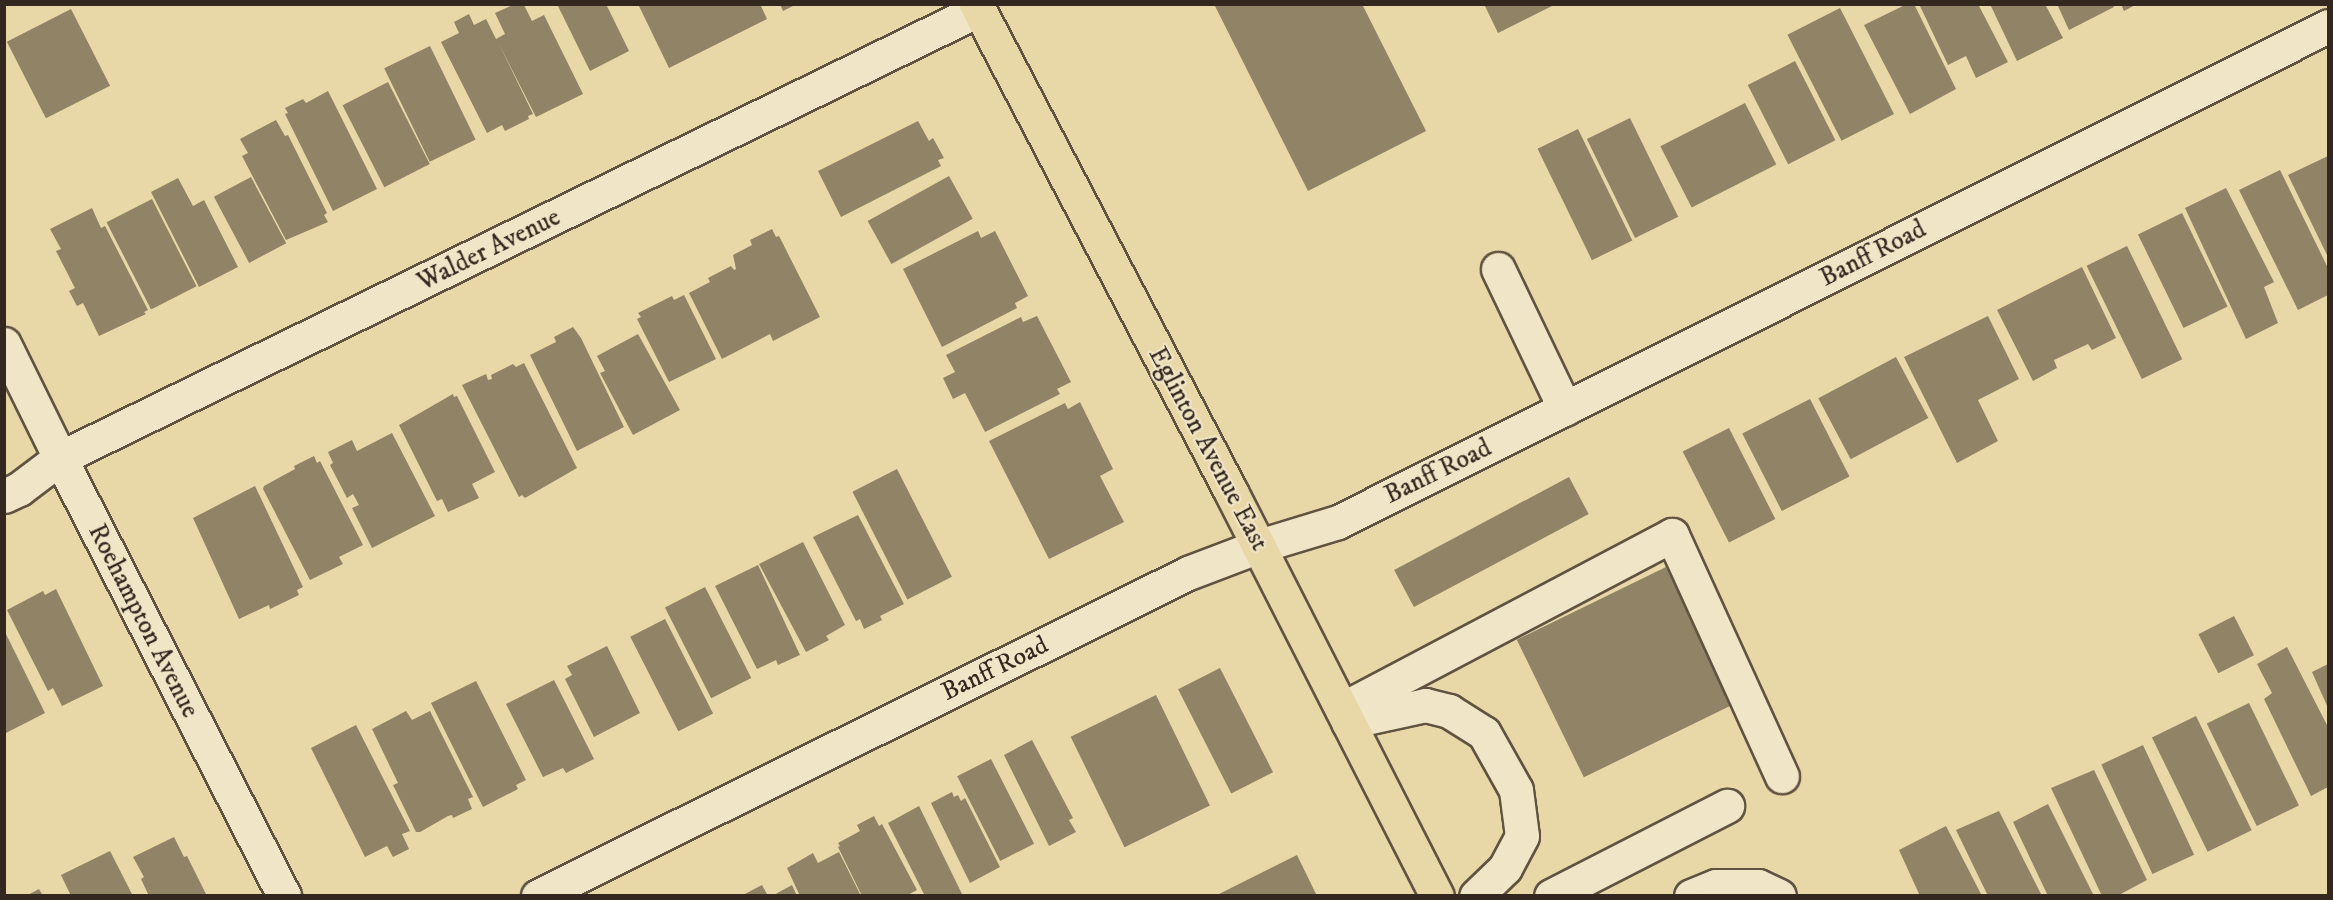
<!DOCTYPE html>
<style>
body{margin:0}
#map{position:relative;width:2333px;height:900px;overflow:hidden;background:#e8d7a7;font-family:"IM FELL DW Pica",serif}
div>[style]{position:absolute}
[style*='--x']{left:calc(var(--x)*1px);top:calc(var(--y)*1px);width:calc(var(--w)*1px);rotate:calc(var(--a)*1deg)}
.building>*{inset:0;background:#918366;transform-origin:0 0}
.roads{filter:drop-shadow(2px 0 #605341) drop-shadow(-2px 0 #605341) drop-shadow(0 2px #605341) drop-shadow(0 -2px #605341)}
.minor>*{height:33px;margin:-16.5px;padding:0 16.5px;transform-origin:16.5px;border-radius:16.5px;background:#f0e5c6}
.major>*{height:33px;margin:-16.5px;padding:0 16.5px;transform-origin:16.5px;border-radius:16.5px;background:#e8d7a7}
span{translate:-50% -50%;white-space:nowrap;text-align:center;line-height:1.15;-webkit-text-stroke:4.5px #f0e5c6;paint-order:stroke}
.street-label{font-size:26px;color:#33271f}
.frame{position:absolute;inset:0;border:6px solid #33271f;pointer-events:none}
</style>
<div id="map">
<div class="building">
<div style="clip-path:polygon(557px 4px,606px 4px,629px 51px,590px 71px)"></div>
<div style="clip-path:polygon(638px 4px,760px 4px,767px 19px,669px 68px)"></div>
<div style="clip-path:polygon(780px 4px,797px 4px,783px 11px)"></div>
<div style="clip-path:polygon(1214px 4px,1362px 4px,1426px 131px,1308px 191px)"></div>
<div style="clip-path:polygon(1484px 4px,1556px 4px,1498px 33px)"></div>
<div style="clip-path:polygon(1907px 4px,1914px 4px,1956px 89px,1910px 114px,1864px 25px)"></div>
<div style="clip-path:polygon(1919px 4px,1978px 4px,2008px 62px,1976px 78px,1966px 56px,1948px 65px)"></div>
<div style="clip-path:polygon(1990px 4px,2045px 4px,2063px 38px,2017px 61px)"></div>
<div style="clip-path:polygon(2057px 4px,2113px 4px,2114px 7px,2069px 30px)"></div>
<div style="clip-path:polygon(2121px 4px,2137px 4px,2124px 11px)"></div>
<div style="clip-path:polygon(513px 5px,524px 5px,532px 21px,544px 15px,583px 94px,536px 117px,498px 42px,533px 114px,528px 116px,529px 119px,505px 131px,502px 125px,487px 133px,441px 42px,459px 33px,454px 22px,469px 14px,474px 25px,486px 19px,496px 39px,505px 34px,495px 13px)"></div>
<div style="left:1840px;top:8px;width:119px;height:59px;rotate:63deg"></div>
<div style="left:71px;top:9px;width:86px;height:72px;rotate:63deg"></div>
<div style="left:430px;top:46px;width:104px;height:51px;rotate:64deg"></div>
<div style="left:1795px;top:61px;width:89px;height:53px;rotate:63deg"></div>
<div style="left:388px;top:82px;width:92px;height:51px;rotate:63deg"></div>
<div style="clip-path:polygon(328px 91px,377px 189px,333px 211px,285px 114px,288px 113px,285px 108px,303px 99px,306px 103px)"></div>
<div style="left:1745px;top:103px;width:69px;height:95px;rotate:63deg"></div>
<div style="left:1630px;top:118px;width:110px;height:48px;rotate:64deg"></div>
<div style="clip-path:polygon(276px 120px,285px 136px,288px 135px,327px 213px,324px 215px,328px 222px,286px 240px,242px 156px,248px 153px,240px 139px)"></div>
<div style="clip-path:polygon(918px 121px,929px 141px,933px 138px,944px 158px,938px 160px,941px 166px,841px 217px,818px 171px)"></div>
<div style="left:1578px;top:129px;width:124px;height:45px;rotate:64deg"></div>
<div style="clip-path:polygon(2328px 156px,2328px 257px,2288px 175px)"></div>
<div style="clip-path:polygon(2280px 170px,2328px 268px,2328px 295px,2298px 310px,2239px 190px)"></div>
<div style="left:949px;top:176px;width:49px;height:93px;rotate:61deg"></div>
<div style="left:251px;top:177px;width:75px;height:42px;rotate:62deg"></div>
<div style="clip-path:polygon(178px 178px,193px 206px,204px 200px,238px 267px,199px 287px,151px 192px)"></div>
<div style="clip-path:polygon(2226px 188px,2274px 282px,2264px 287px,2278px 323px,2246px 339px,2185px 208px)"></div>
<div style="left:152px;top:199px;width:98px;height:51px;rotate:63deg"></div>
<div style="clip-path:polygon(92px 208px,101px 228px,105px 226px,148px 310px,144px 312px,146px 314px,99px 336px,83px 303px,77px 306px,69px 291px,75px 288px,56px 251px,61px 249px,50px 229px)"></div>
<div style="left:2182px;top:213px;width:104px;height:49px;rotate:64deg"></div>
<div style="clip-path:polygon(772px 229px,776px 237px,779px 236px,820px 317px,773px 341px,770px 334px,722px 359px,689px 293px,710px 282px,708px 278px,731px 266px,734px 270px,736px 269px,733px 255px,752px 245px,750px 240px)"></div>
<div style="clip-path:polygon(978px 231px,981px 238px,995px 231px,1028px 296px,1015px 303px,1017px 308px,942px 347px,903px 269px)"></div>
<div style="left:2127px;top:246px;width:126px;height:45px;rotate:64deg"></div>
<div style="clip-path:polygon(2082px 267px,2116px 338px,2092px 350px,2088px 344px,2054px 360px,2057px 368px,2033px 381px,1997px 310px)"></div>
<div style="clip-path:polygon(684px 295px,716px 359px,669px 382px,637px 319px,641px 317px,638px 313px,672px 296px,674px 300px)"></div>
<div style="clip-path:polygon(1037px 316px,1071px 382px,1057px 389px,1060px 394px,985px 432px,965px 393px,953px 399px,943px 378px,955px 372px,946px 355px,1021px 317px,1023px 322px)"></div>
<div style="clip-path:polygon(1988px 316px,2019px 379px,1978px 400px,1998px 441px,1957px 463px,1904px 357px)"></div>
<div style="clip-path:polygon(573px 327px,581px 338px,624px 427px,577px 451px,530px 355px,556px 342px,554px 337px)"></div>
<div style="clip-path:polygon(638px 334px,680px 410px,633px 435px,600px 373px,605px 371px,597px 356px)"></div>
<div style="left:1896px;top:357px;width:69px;height:88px;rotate:62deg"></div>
<div style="clip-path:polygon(524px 363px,577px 468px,525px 498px,522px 495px,519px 497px,462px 385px,486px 374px,488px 380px,492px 379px,491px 375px,513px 364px,516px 367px)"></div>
<div style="clip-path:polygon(453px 394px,454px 397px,457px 396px,495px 472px,472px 484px,479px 498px,448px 512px,442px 499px,437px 501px,399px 425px)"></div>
<div style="left:1810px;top:399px;width:87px;height:76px;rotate:63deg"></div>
<div style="clip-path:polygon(1080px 402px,1113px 469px,1100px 476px,1124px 522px,1049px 559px,989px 441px,1065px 403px,1068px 409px)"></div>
<div style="left:1729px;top:428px;width:102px;height:52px;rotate:63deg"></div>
<div style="clip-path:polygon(392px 433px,435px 516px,372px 548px,352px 508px,359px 505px,353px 494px,347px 498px,330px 465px,333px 463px,328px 452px,352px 440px,357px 451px)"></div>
<div style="clip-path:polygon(314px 456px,317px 463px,320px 461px,363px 545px,339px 557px,343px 564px,310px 580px,263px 489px,264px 486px,295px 469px,294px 466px)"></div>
<div style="left:897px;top:469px;width:121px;height:50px;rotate:63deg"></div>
<div style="left:1569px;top:477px;width:42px;height:198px;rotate:62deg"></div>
<div style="clip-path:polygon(255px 486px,303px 587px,297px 590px,299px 595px,270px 609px,269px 605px,239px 619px,193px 518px)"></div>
<div style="clip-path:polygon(858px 515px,904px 604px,880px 616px,882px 620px,864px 629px,860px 619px,856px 621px,813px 537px)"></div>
<div style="clip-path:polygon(803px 542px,845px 625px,826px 636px,829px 640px,806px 652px,759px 564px)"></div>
<div style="clip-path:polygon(758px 565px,800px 655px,778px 665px,776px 660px,757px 669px,715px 586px)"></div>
<div style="left:1666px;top:567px;width:153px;height:166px;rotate:64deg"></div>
<div style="left:705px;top:587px;width:102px;height:45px;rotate:63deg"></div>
<div style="clip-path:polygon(56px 589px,103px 686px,62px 706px,53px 688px,48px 691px,7px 610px,43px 591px,45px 595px)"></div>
<div style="left:2234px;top:616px;width:44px;height:40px;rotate:63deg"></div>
<div style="left:665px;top:619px;width:106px;height:39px;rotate:63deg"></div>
<div style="clip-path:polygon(4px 630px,45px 713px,4px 734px)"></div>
<div style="clip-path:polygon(607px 646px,640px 713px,594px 737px,565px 679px,572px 675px,567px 666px)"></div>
<div style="clip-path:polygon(2287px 647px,2328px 727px,2328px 787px,2311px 796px,2264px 699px,2272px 693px,2257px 664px)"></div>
<div style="clip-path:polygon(2328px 664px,2328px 708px,2312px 672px)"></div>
<div style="left:1220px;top:668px;width:117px;height:47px;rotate:63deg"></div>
<div style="clip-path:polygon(554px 680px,594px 759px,566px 773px,563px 768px,543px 777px,506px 704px)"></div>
<div style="clip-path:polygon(476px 681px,526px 780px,516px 785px,518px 789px,483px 807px,431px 703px)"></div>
<div style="left:1156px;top:695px;width:123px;height:95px;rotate:64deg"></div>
<div style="left:2249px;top:703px;width:114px;height:47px;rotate:64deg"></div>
<div style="clip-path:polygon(406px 711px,412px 720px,430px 711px,473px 797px,468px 799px,472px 809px,453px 818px,452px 815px,448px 816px,420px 832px,416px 832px,393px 785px,398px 783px,372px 729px)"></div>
<div style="left:2196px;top:716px;width:127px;height:49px;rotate:64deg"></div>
<div style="clip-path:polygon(356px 725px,410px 831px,402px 834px,409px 849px,393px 857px,387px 846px,365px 857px,311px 748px)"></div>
<div style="clip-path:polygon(1032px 740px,1073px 818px,1069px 820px,1076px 832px,1049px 846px,1004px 755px)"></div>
<div style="left:2143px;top:745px;width:121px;height:46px;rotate:65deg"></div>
<div style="left:991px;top:759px;width:95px;height:38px;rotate:63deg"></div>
<div style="clip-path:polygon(2094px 770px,2147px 880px,2117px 896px,2102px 896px,2051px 788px)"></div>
<div style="clip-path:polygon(952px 792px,954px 797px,958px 795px,961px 801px,965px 798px,1000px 867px,970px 883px,931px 803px)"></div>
<div style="clip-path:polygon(2048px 804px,2094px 896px,2048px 896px,2013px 822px)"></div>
<div style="clip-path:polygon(919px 806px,963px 896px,925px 896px,888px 823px)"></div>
<div style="clip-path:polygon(1999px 811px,2042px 896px,1988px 896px,1956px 830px)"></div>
<div style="clip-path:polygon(874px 816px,879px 826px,882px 824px,917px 890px,906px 896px,862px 896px,838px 847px,840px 846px,838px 843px,860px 831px,857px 825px)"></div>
<div style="clip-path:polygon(1946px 826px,1982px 896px,1920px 896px,1899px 850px)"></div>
<div style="clip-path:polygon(174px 837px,184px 857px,187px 856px,207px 896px,149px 896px,141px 879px,144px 877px,133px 857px)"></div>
<div style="clip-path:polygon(110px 851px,133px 896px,71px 896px,61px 875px)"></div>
<div style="clip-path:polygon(839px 852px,861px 896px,800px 896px,787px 868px,813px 853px,818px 863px)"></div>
<div style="clip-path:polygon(1297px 855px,1317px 896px,1215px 896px)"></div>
<div style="clip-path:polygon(762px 885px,768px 896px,741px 896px)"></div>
<div style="clip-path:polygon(792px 885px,797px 896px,772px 896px)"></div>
<div style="clip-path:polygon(39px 889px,43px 896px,26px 896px)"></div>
</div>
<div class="roads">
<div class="minor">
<div style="--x:1498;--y:269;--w:155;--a:64.4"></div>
<div style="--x:4;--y:344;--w:127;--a:63.8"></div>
<div style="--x:60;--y:458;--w:492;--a:62.9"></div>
<div style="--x:4;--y:496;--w:17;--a:-25"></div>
<div style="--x:19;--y:489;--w:51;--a:-37.1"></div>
<div style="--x:60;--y:458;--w:1021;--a:-26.01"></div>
<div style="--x:1342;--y:709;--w:373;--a:-27.8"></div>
<div style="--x:1672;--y:535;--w:265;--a:65.5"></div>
<div style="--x:1348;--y:722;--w:79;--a:-12.4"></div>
<div style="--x:1425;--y:705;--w:25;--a:14"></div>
<div style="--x:1449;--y:711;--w:41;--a:32.2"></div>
<div style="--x:1484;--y:733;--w:65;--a:60.7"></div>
<div style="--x:1516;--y:790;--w:46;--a:82.6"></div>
<div style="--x:1522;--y:836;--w:36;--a:118"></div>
<div style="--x:1505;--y:868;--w:40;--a:136"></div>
<div style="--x:538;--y:896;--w:726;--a:-26.42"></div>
<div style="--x:1188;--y:573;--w:76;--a:-20.8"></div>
<div style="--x:1259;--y:546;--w:83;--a:-16.9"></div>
<div style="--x:1338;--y:522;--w:1107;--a:-26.61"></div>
<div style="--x:1551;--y:896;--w:198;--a:-27.1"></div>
<div style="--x:1691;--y:896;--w:27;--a:-22"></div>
<div style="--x:1716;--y:886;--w:42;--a:0"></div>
<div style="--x:1758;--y:886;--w:23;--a:25"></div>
</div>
<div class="major">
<div style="--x:976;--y:4;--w:551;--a:62.41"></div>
<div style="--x:1231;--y:492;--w:453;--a:63"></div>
</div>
</div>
<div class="street-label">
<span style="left:489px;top:250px;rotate:-26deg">Walder Avenue</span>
<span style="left:1873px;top:254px;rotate:-27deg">Banff Road</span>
<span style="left:1208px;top:449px;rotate:62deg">Eglinton Avenue East</span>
<span style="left:1438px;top:472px;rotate:-26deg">Banff Road</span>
<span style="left:143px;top:621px;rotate:63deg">Roehampton Avenue</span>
<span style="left:995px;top:669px;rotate:-26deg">Banff Road</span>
</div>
<div class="frame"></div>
</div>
